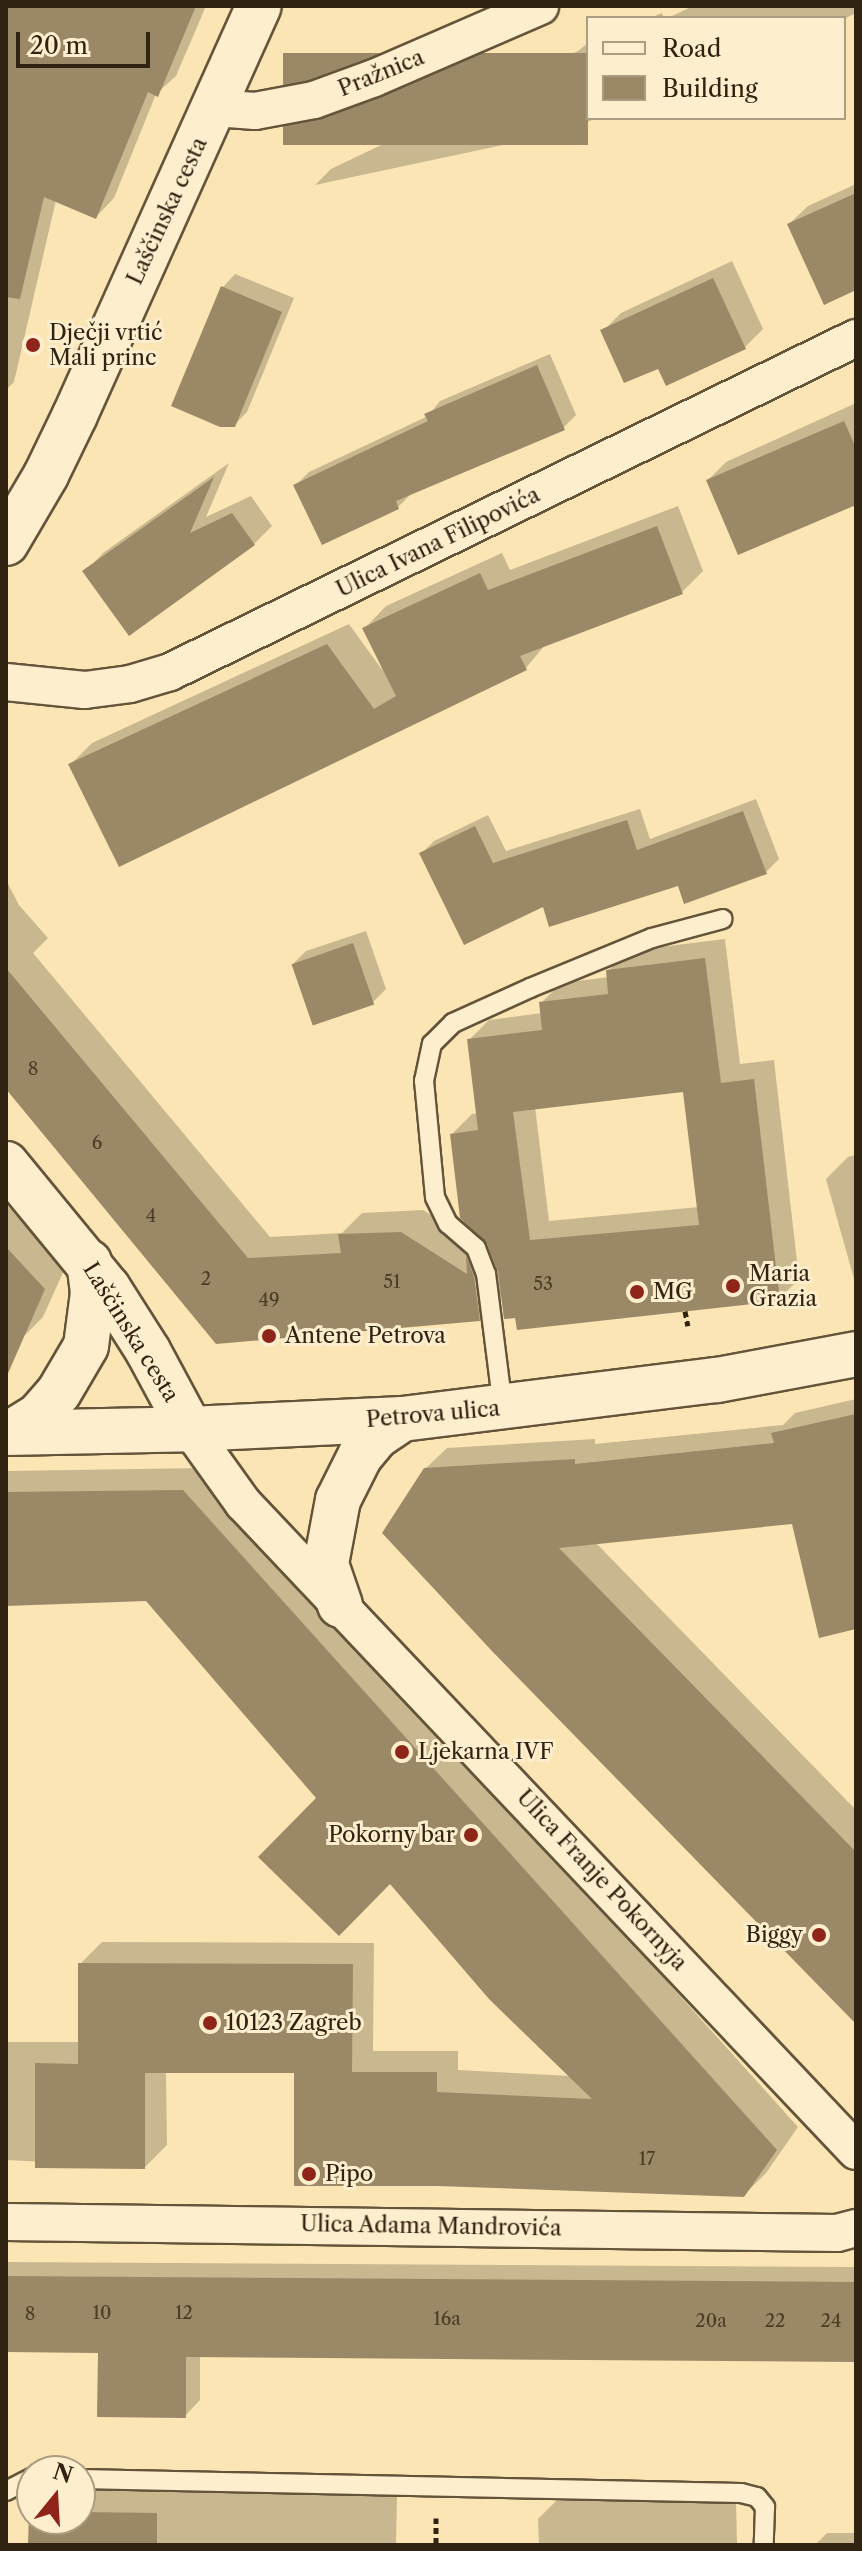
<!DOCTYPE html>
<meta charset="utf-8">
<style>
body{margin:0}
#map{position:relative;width:862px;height:2551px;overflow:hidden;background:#fce5b4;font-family:"Libre Caslon Text",serif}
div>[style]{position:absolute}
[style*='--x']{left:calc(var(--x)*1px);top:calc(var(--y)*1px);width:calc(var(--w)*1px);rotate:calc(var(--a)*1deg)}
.shadow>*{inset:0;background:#0003}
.building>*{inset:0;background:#9b8866;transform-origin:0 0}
.path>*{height:5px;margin-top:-2.5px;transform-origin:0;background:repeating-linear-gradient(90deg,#312311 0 6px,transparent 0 10px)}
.roads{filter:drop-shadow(2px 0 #64543a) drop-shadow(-2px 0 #64543a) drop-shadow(0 2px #64543a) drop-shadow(0 -2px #64543a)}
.service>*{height:18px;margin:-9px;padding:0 9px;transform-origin:9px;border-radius:9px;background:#fdeece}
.minor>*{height:36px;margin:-18px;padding:0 18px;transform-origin:18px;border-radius:18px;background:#fdeece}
.tertiary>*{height:44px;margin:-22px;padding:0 22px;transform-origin:22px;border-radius:22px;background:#fdeece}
.dots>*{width:22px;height:22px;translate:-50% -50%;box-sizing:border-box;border:4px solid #fdeece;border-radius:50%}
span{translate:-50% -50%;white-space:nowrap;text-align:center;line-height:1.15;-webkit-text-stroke:6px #fdeece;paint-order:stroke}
.number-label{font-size:18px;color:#4c3c26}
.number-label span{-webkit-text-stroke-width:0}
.street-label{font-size:22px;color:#312311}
.poi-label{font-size:22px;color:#312311}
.left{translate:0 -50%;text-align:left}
.right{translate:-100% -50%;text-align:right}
.frame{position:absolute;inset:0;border:8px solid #312311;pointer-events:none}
.legend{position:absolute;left:586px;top:16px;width:260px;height:104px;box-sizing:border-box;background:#fdeece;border:2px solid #ab9d82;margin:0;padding:10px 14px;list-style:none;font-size:24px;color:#312311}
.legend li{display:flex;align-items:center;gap:16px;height:40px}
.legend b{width:40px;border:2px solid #ab9d82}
.north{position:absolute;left:16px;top:2455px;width:80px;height:80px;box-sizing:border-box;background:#fdeece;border:2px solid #ab9d82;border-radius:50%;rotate:18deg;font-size:22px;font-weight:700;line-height:32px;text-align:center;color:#312311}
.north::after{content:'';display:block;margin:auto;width:28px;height:36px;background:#8f2418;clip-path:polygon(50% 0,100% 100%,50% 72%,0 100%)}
.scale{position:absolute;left:16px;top:32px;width:134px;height:36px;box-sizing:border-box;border:4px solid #312311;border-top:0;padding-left:10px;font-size:24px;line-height:28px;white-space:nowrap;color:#312311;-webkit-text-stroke:6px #fdeece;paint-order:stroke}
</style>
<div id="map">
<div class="shadow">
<div style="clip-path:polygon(6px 6px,206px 6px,176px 76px,156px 94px,114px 198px,96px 217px,56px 200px,14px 382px,6px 390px)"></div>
<div style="clip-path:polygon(693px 6px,856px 6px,856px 13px,844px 19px,668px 18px)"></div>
<div style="clip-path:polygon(662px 13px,664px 18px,650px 18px)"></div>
<div style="clip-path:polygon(588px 43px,588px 118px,597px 118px,560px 133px,315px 185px,331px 169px,578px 51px)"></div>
<div style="clip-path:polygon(856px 184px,856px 288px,789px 224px,808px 206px)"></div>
<div style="clip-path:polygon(732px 261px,763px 329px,745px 347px,659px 366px,603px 331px,621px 313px)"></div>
<div style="clip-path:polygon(235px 274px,294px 298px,247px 412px,234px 425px,223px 287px)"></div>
<div style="clip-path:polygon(550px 354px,576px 415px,563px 428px,411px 494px,398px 507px,296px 485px,309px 472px,428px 416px,440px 401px)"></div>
<div style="clip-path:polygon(856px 403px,856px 503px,708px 480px,726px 462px)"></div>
<div style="clip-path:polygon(229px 463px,206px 517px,251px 496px,272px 526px,254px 544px,85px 572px,103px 553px)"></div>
<div style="clip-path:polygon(678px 506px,703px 571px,682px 592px,546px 644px,526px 668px,120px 864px,71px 764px,92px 743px,349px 624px,383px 671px,365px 628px,386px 606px,502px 553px,510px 570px)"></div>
<div style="clip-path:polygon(756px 799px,779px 859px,766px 872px,544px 904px,421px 854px,434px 841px,488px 815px,506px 851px,640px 809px,650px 839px)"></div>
<div style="clip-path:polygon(evenodd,6px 880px,19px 905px,48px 938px,33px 953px,270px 1237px,342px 1233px,362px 1213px,423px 1210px,479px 1245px,485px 1239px,452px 1134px,472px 1114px,478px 1113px,469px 1040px,489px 1020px,542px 1013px,541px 1003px,561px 983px,609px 977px,608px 971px,628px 951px,725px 939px,740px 1064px,774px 1060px,799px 1279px,779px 1299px,503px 1295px,479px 1319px,216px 1342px,6px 1089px,6px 880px,684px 1090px,699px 1207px,549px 1221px,535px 1107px,684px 1090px)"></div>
<div style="clip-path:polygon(366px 931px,386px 989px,373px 1002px,293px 964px,306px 951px)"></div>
<div style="clip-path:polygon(856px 1155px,856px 1286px,826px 1179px,848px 1157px)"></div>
<div style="clip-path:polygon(6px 1204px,65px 1268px,43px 1317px,21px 1339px,6px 1342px)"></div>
<div style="clip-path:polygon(856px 1399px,856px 1627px,794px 1522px,595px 1542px,856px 1810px,856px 2021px,425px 1469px,447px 1448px,595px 1439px,595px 1444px,783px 1425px,795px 1413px)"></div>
<div style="clip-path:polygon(205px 1468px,798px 2127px,766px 2173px,744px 2195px,296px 2071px,166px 2071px,167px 2145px,145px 2167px,6px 2160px,6px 2042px,80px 2042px,80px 1964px,102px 1942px,374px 1943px,373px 2051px,458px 2051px,458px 2070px,571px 2076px,319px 1798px,147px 1599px,6px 1604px,6px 1471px)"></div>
<div style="clip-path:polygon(6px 2262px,856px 2267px,856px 2360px,200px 2355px,200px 2400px,185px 2416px,100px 2351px,6px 2350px)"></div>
<div style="clip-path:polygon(80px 2490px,397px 2494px,396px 2545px,30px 2545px,31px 2512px,32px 2519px,80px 2519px)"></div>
<div style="clip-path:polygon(736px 2499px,737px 2545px,539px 2545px,538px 2519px,556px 2501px)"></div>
<div style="clip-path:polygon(827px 2533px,856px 2533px,856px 2545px,815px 2545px)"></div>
</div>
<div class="building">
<div style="clip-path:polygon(6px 6px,196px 6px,158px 97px,148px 92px,96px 219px,44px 197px,20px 299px,6px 297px)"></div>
<div style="left:588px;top:53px;width:92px;height:305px;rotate:90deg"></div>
<div style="clip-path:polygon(856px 193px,856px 290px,824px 305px,787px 224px)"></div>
<div style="clip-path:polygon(713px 278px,746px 349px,666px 386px,658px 369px,624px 383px,600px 330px)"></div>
<div style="clip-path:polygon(221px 286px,282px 312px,235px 427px,220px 427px,171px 406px)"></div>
<div style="clip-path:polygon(537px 365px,565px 430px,396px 501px,399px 509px,322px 545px,293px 485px,428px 421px,424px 414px)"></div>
<div style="clip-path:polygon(844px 421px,856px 448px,856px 505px,738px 555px,706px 480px)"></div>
<div style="clip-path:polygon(214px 477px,190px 533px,232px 513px,255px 545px,129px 636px,82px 571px)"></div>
<div style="clip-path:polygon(657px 526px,683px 594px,520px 656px,527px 670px,119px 867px,68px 764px,327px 644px,374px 709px,396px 696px,362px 628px,480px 573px,488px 590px)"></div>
<div style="clip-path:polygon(743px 811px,767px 874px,684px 904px,678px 886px,549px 927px,543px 907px,464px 945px,419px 853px,475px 826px,493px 863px,627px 820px,637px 850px)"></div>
<div style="left:353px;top:943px;width:65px;height:65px;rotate:71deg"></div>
<div style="clip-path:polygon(evenodd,705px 958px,721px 1083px,754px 1079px,780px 1301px,517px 1330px,515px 1318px,504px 1319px,498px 1272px,487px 1244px,460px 1218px,450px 1134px,478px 1130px,467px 1039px,542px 1030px,539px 1002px,608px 994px,606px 970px,705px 958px,683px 1092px,699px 1225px,530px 1240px,513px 1112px,683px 1092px)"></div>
<div style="clip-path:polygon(6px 968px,248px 1258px,341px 1253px,338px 1234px,401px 1232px,467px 1274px,466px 1255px,474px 1277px,480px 1321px,216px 1344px,6px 1089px)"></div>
<div style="clip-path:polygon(6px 1247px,45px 1289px,6px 1378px)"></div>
<div style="clip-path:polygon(856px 1414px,856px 1629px,819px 1638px,792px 1524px,559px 1548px,856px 1852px,856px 2024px,491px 1650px,382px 1533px,424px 1468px,575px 1459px,575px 1464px,774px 1443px,771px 1433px)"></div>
<div style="clip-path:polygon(183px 1490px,777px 2150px,744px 2197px,437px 2186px,294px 2186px,294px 2073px,145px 2073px,145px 2169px,35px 2168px,35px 2063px,78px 2064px,78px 1963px,353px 1964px,352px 2072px,437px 2072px,437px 2092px,592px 2099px,489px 1999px,390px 1884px,339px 1936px,258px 1857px,316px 1798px,146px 1601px,6px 1606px,6px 1492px)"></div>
<div style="clip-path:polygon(6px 2276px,856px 2282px,856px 2362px,186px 2357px,186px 2418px,97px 2417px,98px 2353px,6px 2352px)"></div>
<div style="clip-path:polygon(29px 2511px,32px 2511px,32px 2519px,80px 2519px,80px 2512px,157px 2513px,157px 2545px,28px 2545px)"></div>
</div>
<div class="path">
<div style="--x:685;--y:1311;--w:15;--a:79"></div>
<div style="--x:436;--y:2518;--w:27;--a:90"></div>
</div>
<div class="roads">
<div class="service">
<div style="--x:503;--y:1408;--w:135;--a:-97.2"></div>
<div style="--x:486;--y:1274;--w:28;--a:-111"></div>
<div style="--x:476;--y:1248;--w:37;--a:-139"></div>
<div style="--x:448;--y:1224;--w:30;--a:-116"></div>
<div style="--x:435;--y:1197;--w:117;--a:-95.4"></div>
<div style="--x:424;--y:1081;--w:38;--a:-78"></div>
<div style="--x:432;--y:1044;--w:30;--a:-45"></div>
<div style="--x:453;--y:1023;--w:85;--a:-24.4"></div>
<div style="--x:530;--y:988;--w:132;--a:-22.3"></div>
<div style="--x:652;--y:938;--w:73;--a:-15"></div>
<div style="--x:80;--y:2479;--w:661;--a:1.21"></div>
<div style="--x:741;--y:2493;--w:16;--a:14"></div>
<div style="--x:757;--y:2497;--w:13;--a:51"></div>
<div style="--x:765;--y:2507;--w:38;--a:92"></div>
<div style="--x:6;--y:2491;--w:29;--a:-27"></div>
</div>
<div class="minor">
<div style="--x:215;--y:108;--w:40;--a:4.3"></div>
<div style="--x:255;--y:111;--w:60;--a:-10.6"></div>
<div style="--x:314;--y:100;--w:64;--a:-20.1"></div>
<div style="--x:374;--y:78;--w:181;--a:-23.4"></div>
<div style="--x:6;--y:682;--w:79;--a:5.8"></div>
<div style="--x:85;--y:690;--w:45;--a:-7.6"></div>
<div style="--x:130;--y:684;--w:42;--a:-16.7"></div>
<div style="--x:170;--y:672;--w:763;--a:-25.96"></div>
<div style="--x:190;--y:1429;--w:91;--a:54.4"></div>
<div style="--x:243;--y:1503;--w:892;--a:46.59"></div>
<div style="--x:6;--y:2222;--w:831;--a:0.76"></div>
<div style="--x:837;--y:2233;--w:20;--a:-15"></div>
</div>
<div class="tertiary">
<div style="--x:6;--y:543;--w:79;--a:-59.5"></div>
<div style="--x:46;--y:475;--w:67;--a:-64.2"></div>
<div style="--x:75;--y:415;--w:448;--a:-65.8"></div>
<div style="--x:6;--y:1164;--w:161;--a:50.6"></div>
<div style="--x:108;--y:1288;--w:75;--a:57.6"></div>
<div style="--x:148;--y:1351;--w:89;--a:61.7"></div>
<div style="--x:12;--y:1432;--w:32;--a:-32"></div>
<div style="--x:39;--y:1415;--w:30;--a:-49"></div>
<div style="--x:59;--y:1392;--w:53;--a:-59.6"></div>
<div style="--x:86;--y:1346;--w:53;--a:-82.5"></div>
<div style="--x:93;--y:1293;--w:31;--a:-97"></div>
<div style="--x:6;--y:1433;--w:184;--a:-1.2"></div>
<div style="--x:190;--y:1429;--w:212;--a:-2.7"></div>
<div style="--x:402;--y:1419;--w:317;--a:-7.1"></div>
<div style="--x:717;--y:1380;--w:141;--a:-10.6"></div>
<div style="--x:340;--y:1605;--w:43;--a:-108.9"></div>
<div style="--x:326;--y:1564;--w:65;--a:-79.4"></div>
<div style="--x:338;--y:1500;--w:49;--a:-63.4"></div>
<div style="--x:360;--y:1456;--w:26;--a:-50"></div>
<div style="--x:377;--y:1436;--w:30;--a:-34"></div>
</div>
</div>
<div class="dots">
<div style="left:33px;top:345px;background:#8f2418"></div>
<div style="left:733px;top:1286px;background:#8f2418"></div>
<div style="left:637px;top:1292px;background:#8f2418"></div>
<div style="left:269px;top:1336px;background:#8f2418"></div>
<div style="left:402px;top:1752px;background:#8f2418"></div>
<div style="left:471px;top:1835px;background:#8f2418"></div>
<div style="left:819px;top:1935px;background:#8f2418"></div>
<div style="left:210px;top:2023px;background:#8f2418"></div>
<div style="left:309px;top:2174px;background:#8f2418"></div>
</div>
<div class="number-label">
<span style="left:33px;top:1069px">8</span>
<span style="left:97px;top:1143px">6</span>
<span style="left:151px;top:1216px">4</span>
<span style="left:206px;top:1279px">2</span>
<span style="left:392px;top:1282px">51</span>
<span style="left:543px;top:1284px">53</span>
<span style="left:269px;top:1300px">49</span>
<span style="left:647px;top:2159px">17</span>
<span style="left:102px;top:2313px">10</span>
<span style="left:184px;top:2313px">12</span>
<span style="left:30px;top:2314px">8</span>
<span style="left:447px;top:2319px">16a</span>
<span style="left:711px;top:2321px">20a</span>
<span style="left:775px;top:2321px">22</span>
<span style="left:831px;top:2321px">24</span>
</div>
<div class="street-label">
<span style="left:381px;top:73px;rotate:-22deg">Pražnica</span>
<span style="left:167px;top:211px;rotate:-65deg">Laščinska cesta</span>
<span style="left:438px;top:542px;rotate:-26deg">Ulica Ivana Filipovića</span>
<span style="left:131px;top:1332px;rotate:58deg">Laščinska cesta</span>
<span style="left:433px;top:1414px;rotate:-5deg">Petrova ulica</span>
<span style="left:602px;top:1880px;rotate:47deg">Ulica Franje Pokornyja</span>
<span style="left:431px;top:2226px;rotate:1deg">Ulica Adama Mandrovića</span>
</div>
<div class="poi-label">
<span class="left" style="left:49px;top:345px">Dječji vrtić<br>Mali princ</span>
<span class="left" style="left:749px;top:1286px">Maria<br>Grazia</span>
<span class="left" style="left:653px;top:1292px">MG</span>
<span class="left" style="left:285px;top:1336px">Antene Petrova</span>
<span class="left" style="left:418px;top:1752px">Ljekarna IVF</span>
<span class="right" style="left:455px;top:1835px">Pokorny bar</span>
<span class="right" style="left:803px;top:1935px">Biggy</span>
<span class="left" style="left:226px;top:2023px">10123 Zagreb</span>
<span class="left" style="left:325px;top:2174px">Pipo</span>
</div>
<div class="frame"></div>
<ul class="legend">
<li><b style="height:10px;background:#fdeece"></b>Road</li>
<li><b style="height:22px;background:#9b8866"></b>Building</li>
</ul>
<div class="north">N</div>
<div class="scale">20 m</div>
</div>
